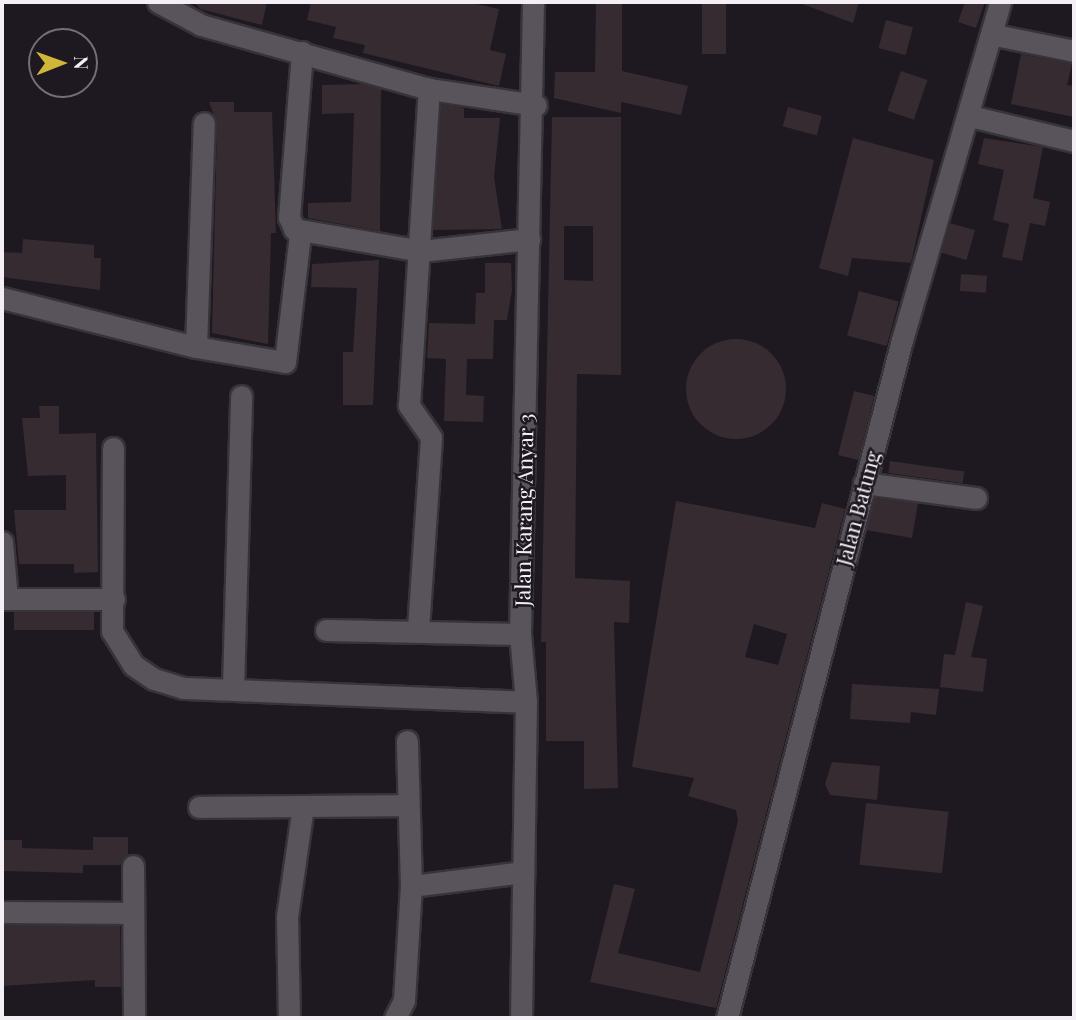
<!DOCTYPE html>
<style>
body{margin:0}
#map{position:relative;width:1076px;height:1020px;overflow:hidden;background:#1e1920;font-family:"Playfair Display",serif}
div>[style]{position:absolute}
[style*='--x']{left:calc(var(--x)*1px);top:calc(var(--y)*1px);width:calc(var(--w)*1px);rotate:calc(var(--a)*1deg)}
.building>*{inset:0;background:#352b30;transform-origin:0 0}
.round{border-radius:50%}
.roads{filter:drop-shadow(2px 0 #373439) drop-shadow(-2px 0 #373439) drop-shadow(0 2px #373439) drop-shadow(0 -2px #373439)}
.street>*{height:21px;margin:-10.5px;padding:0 10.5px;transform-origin:10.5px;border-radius:10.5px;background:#59535c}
span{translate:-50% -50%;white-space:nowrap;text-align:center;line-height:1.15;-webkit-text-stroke:5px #1e1920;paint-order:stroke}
.street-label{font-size:21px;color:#f3eff5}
.frame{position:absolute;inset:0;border:4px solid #f3eff5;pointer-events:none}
.north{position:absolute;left:28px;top:28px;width:70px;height:70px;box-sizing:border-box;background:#1e1920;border:2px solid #736f75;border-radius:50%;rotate:89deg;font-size:19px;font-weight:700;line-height:28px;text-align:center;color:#f3eff5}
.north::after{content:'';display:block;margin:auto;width:24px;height:32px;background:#cfb837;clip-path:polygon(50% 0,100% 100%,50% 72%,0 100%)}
</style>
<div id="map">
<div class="building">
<div style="clip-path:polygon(194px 2px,267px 2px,262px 25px,200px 9px)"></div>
<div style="clip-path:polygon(311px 2px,467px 2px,499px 9px,490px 50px,506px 54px,499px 86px,363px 53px,365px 45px,333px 38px,336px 27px,307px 20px)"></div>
<div style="clip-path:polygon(596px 2px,622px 2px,622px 71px,688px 86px,681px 115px,621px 102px,621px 113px,554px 98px,555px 72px,595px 72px)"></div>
<div style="left:702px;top:2px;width:24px;height:52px"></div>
<div style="clip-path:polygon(797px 2px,859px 2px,853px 23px)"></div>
<div style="clip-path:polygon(965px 2px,985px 2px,976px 28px,958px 22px)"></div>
<div style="left:886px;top:20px;width:28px;height:29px;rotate:15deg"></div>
<div style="clip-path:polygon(1021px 54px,1072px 64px,1067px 85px,1074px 86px,1074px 117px,1011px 104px)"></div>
<div style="left:901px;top:71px;width:28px;height:42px;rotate:19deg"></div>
<div style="clip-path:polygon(364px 84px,381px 89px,380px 231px,308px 218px,308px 203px,351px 202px,354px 113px,322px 114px,322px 85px)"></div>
<div style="clip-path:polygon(209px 102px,234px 102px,234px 112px,272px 112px,276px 233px,271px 233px,268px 344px,212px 333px,217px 123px)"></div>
<div style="clip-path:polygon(441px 104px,464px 108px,464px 118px,500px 118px,494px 177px,502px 229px,433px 230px)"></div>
<div style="left:788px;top:107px;width:35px;height:20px;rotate:15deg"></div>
<div style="clip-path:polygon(evenodd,552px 117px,621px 117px,621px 375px,577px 374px,575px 578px,630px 581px,629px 623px,614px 622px,618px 788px,584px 789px,584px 741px,546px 741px,546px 642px,541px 642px,552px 117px,564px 226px,593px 226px,593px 281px,564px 280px,564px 226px)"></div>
<div style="clip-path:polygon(853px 138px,934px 160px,911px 263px,852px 258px,848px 276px,819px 268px)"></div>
<div style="clip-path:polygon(984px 138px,1043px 147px,1033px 198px,1050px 202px,1045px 226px,1030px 223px,1022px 261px,1002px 257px,1009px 224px,993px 220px,1004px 170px,978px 164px)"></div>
<div style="left:950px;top:223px;width:26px;height:31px;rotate:16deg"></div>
<div style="clip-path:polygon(23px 239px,94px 245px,94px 258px,101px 258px,100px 290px,2px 277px,2px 252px,22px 253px)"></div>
<div style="clip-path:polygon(379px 260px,373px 405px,343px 405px,343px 352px,353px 352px,357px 288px,311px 287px,312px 264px)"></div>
<div style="clip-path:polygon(485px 263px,511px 263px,512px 290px,507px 320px,494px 320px,493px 359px,467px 359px,466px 395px,484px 396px,483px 422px,444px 421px,446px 359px,427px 358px,429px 323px,475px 324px,476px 293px,485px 293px)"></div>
<div style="left:961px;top:274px;width:26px;height:17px;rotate:4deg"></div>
<div style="left:859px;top:291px;width:41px;height:46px;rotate:15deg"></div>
<div class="round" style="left:686px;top:339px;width:100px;height:100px"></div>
<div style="left:854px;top:391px;width:21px;height:66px;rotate:14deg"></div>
<div style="clip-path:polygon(39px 406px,59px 406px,59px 434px,96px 433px,98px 572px,74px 573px,74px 564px,19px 564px,14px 510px,66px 510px,66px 475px,28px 476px,22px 418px,40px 418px)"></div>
<div style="left:890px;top:461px;width:75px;height:12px;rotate:8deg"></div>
<div style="clip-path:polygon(875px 498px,918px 503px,912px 538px,866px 530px)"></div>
<div style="clip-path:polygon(evenodd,676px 501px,815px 528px,822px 503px,845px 509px,716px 1008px,590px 982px,614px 884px,635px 889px,618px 953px,700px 972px,738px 821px,736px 810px,688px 796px,694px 778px,632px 767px,676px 501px,754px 624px,787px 634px,778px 665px,745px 657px,754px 624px)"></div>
<div style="clip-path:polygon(966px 602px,983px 606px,971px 657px,987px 659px,983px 692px,940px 687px,944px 654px,955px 655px)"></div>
<div style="left:14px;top:612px;width:80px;height:18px"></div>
<div style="clip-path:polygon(852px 684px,939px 689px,936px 715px,911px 712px,910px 723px,850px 719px)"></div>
<div style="clip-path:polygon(832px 762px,880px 766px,877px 800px,830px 795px,825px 784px)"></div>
<div style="left:866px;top:803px;width:83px;height:62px;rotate:6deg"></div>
<div style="clip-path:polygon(93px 837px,128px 837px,128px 854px,120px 865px,83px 865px,83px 873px,2px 871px,2px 840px,22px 840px,22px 848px,93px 850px)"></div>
<div style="clip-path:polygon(2px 925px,120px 926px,121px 987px,95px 987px,95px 980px,2px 986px)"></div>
</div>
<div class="roads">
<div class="street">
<div style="--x:158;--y:2;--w:49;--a:28.1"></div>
<div style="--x:201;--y:25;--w:237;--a:15.7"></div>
<div style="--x:429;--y:89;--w:108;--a:8.5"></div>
<div style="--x:995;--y:35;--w:81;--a:11.4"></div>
<div style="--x:302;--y:52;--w:166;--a:94.5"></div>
<div style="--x:289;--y:217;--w:13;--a:67"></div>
<div style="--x:294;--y:229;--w:129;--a:9.8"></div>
<div style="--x:421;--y:251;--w:109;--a:-6.3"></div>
<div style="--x:970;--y:116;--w:107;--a:13.5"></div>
<div style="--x:2;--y:298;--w:200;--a:14.2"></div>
<div style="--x:196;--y:347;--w:90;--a:9.6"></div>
<div style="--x:285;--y:362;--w:129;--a:-83.3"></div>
<div style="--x:196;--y:347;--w:224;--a:-88"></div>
<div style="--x:113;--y:448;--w:183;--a:90.3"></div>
<div style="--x:112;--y:631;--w:40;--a:58"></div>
<div style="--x:133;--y:665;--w:25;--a:34"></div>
<div style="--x:154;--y:679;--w:30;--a:17"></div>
<div style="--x:183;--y:688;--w:343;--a:2.3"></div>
<div style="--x:864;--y:483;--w:113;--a:7.6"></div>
<div style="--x:2;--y:542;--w:57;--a:85"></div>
<div style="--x:2;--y:599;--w:112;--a:0"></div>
<div style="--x:418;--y:629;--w:192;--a:-86.1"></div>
<div style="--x:431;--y:437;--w:39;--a:-125"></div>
<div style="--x:409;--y:405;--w:317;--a:-86.4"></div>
<div style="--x:326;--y:630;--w:194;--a:1.2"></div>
<div style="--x:233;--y:688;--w:292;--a:-88.4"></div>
<div style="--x:199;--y:807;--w:209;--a:-0.5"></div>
<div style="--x:133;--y:866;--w:152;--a:89.6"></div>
<div style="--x:411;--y:886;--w:113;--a:-7.1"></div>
<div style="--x:2;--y:912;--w:130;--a:0.4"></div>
<div style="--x:289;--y:1018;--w:101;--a:-91.1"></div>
<div style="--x:287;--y:917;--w:112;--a:-81.8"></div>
<div style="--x:395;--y:1018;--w:20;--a:-63"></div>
<div style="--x:404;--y:1000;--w:114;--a:-86.5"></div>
<div style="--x:411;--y:886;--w:145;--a:-91.6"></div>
<div style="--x:521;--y:1018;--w:316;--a:-89.1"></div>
<div style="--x:526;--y:702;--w:68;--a:-95"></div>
<div style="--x:520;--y:634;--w:632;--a:-88.82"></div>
<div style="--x:727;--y:1018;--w:700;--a:-75.53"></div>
<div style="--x:902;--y:340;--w:352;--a:-73.8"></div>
</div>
</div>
<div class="street-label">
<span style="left:857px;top:508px;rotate:-75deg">Jalan Batung</span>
<span style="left:523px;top:510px;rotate:-89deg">Jalan Karang Anyar 3</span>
</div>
<div class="frame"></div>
<div class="north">N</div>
</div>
